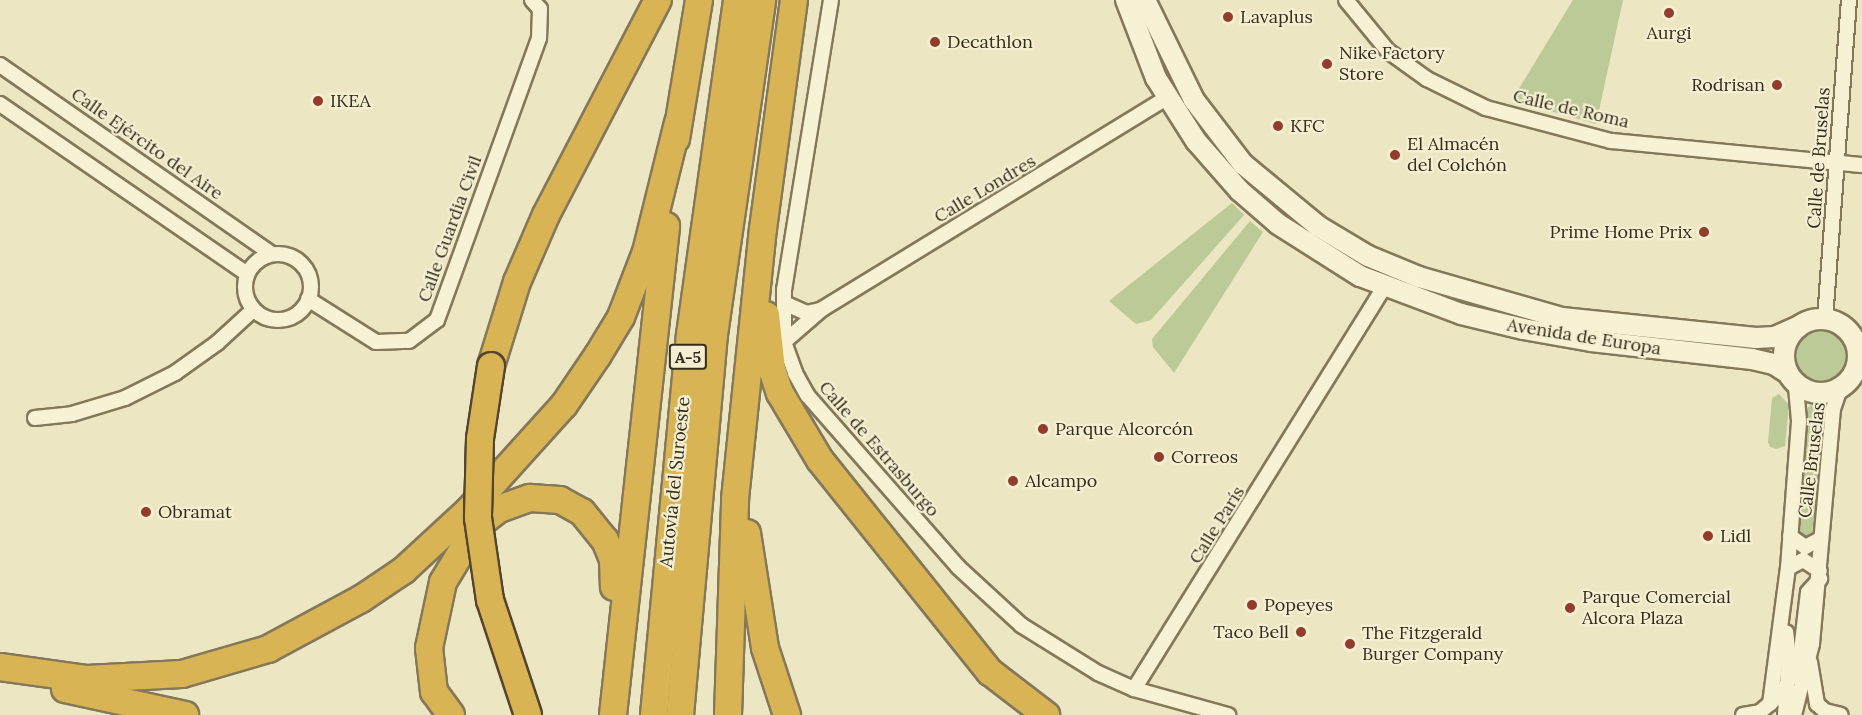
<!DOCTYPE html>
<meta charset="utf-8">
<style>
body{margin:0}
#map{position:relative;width:1862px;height:715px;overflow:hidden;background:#ece6c2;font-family:Lora,serif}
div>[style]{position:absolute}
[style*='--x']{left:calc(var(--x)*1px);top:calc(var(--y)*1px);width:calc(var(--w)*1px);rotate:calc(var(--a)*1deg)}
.green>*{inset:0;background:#bbca96}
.round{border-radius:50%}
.roads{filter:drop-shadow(2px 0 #85785a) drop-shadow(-2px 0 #85785a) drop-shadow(0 2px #85785a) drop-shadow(0 -2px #85785a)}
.street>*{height:14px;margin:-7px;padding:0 7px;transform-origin:7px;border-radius:7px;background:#f7f2d4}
.street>.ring{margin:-7px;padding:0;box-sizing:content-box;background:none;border:14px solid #f7f2d4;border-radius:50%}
.secondary>*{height:20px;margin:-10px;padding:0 10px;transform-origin:10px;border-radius:10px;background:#f7f2d4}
.secondary>.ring{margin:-10px;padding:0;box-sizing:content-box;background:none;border:20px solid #f7f2d4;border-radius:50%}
.highway>*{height:26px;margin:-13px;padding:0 13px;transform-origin:13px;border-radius:13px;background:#d9b455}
.bridges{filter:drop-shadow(2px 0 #53452e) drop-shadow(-2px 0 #53452e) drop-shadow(0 2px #53452e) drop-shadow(0 -2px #53452e)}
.highway-bridge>*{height:26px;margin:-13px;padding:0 13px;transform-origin:13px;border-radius:13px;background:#d9b455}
.dots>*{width:16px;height:16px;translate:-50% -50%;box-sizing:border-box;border:3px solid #f4efd1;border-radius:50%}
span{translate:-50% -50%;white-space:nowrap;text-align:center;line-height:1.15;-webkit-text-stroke:4.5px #f4efd1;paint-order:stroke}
.shield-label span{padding:2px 4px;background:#f4efd1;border:2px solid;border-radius:4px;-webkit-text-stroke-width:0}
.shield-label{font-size:16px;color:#352d1d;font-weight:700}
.poi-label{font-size:18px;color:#352d1d}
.left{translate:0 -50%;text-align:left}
.right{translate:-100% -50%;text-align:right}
.street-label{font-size:18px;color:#352d1d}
</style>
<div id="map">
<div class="green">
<div style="clip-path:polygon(1573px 0,1623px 0,1596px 124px,1512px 100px)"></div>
<div style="clip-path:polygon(1232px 203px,1244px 215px,1151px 320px,1136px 324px,1109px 301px)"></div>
<div style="clip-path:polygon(1250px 221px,1263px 232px,1174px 373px,1153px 347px,1152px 339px)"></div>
<div class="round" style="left:1795px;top:331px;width:52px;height:52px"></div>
<div style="clip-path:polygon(1779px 394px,1789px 405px,1785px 446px,1776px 449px,1770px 447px,1768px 442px,1772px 398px)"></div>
<div style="clip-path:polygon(1811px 405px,1826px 409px,1815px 534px,1805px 540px,1797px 530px,1807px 408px)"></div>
</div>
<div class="roads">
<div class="street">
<div style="--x:831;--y:0;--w:293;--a:99.2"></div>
<div style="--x:784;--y:289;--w:53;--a:90"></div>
<div style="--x:784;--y:342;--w:33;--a:70"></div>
<div style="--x:795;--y:373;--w:26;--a:61"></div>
<div style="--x:808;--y:396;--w:227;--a:48.7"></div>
<div style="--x:958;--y:567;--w:86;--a:42.6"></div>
<div style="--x:1021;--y:625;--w:91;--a:31.9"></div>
<div style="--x:1098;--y:673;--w:39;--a:24"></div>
<div style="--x:1134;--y:689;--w:98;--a:15.5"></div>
<div style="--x:1346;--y:0;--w:66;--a:50.5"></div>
<div style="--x:1388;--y:51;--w:48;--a:35.7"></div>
<div style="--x:1427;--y:79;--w:66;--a:26.2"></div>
<div style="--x:1486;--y:108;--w:129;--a:14.8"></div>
<div style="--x:1611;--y:141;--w:252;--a:5.5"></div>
<div style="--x:0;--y:65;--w:331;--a:34.8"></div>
<div style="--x:0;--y:104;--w:300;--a:34.5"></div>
<div class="ring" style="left:245px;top:254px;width:52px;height:52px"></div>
<div style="--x:308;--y:299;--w:80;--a:32.3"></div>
<div style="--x:376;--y:342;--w:33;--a:-2"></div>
<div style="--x:409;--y:341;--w:35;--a:-37"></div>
<div style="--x:437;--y:320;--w:300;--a:-70.1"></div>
<div style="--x:539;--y:38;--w:29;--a:-88"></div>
<div style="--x:540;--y:9;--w:12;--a:-132"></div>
<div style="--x:784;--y:303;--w:24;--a:24"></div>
<div style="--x:806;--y:313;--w:14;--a:-12"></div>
<div style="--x:1825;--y:319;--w:320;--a:-85.7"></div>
<div style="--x:784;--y:342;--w:50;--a:-41"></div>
<div style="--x:822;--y:309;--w:404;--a:-31.5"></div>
<div style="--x:35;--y:418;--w:37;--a:-6"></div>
<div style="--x:72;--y:414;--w:55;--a:-16.8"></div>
<div style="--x:125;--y:398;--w:56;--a:-26.6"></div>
<div style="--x:175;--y:373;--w:52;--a:-35.5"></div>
<div style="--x:217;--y:343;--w:49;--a:-42.5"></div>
<div style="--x:1790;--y:536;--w:19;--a:36"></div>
<div style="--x:1805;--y:547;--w:18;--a:-27"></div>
<div style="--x:1788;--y:568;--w:17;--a:-28"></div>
<div style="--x:1803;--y:560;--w:20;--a:33"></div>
<div style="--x:1810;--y:662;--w:43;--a:80.5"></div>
<div style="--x:1817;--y:704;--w:11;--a:41"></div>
<div style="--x:1825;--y:711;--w:16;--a:14"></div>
<div style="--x:1134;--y:689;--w:475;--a:-58.1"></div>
<div style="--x:1770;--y:704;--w:137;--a:-82.5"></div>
<div style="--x:1788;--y:568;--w:147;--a:-85.7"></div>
<div style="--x:1799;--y:421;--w:38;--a:-95"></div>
<div style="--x:1743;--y:715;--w:17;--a:-10"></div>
<div style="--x:1760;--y:712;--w:32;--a:-41"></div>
<div style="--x:1784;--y:691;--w:43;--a:-67"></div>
<div style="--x:1801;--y:651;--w:59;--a:-83.2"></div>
<div style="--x:1808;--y:592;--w:18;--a:-47"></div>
<div style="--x:1785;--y:715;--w:56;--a:-85.9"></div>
<div style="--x:1789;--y:659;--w:27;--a:-96"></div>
<div style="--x:1794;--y:715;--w:73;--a:-75.8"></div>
<div style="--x:1812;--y:644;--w:236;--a:-84.9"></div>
<div style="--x:1833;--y:409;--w:24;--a:-71"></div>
</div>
<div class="secondary">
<div style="--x:1126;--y:0;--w:84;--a:69"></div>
<div style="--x:1156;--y:78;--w:75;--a:57.6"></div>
<div style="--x:1196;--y:141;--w:67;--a:48.7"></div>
<div style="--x:1240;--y:191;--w:50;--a:41"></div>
<div style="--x:1278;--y:224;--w:97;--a:32.4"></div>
<div style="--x:1360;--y:276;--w:108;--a:20.6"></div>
<div style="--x:1461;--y:314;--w:64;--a:13.6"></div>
<div style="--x:1523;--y:329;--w:69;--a:10"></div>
<div style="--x:1591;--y:341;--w:162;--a:6.4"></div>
<div style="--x:1752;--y:359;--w:23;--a:13"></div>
<div style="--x:1774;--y:364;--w:17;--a:33"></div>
<div style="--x:1145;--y:0;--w:111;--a:63.9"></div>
<div style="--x:1194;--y:100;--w:81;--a:52.6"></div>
<div style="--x:1243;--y:164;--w:97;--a:39.6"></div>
<div style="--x:1318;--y:226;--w:58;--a:31"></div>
<div style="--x:1368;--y:256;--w:55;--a:22.4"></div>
<div style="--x:1419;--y:277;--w:149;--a:16"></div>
<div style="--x:1562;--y:318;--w:195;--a:5.9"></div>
<div style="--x:1756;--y:338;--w:19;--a:-3"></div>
<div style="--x:1775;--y:337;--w:24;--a:-24"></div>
<div class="ring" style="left:1784px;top:319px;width:54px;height:54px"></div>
</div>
<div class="highway">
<div style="--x:676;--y:139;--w:141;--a:-80.6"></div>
<div style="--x:766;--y:315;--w:54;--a:83.7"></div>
<div style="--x:772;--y:369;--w:25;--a:72"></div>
<div style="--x:780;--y:393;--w:78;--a:59.2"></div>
<div style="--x:820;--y:460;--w:272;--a:51.3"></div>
<div style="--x:990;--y:672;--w:71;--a:37.5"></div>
<div style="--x:491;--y:366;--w:88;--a:-72.8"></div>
<div style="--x:517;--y:282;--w:73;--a:-66.6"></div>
<div style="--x:546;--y:215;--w:242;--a:-62.5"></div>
<div style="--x:747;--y:533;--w:116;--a:81.1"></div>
<div style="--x:765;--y:648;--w:71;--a:71.8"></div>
<div style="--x:0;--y:667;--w:88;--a:7.9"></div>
<div style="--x:87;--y:679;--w:95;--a:-3"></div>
<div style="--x:182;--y:674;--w:90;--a:-16.2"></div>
<div style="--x:268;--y:649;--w:106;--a:-28.3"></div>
<div style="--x:361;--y:599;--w:52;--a:-34"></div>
<div style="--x:404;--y:570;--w:88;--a:-42.7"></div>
<div style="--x:469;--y:510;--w:142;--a:-47.9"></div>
<div style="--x:564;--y:405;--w:60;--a:-55.8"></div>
<div style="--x:598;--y:355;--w:44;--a:-58.8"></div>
<div style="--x:621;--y:317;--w:70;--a:-69"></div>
<div style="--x:646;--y:252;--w:133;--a:-76.1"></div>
<div style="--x:65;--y:689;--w:123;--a:12.2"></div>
<div style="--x:451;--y:715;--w:29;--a:-126"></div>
<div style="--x:434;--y:692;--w:44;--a:-96.5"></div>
<div style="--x:429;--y:648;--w:67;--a:-78"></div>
<div style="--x:443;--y:582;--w:66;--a:-58.7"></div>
<div style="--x:477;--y:526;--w:28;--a:-38"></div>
<div style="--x:499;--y:509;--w:33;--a:-20"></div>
<div style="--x:530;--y:498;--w:30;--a:4"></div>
<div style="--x:560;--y:500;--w:25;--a:29"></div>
<div style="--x:582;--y:512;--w:36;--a:51"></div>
<div style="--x:605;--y:540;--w:22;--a:68"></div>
<div style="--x:613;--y:560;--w:27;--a:88"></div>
<div style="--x:613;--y:715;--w:492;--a:-83.8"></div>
<div style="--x:654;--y:715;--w:382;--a:-84.6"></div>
<div style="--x:690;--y:335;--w:338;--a:-82"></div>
<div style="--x:680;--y:715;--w:382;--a:-84.9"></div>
<div style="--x:714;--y:335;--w:338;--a:-81.8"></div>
<div style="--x:728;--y:715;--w:216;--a:-88.1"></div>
<div style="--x:735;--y:499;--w:271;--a:-84.1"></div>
<div style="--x:763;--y:229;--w:231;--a:-82.3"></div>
</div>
</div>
<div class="bridges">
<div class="highway-bridge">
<div style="--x:491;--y:366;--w:74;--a:98.6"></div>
<div style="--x:480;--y:439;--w:79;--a:91.5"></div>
<div style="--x:478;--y:518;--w:83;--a:81.7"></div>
<div style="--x:490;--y:600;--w:121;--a:71.7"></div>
</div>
</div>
<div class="dots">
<div style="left:1669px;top:13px;background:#923c2c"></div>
<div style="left:1228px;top:17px;background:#923c2c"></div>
<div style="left:935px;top:42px;background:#923c2c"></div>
<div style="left:1327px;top:64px;background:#923c2c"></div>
<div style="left:1777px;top:85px;background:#923c2c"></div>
<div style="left:318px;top:101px;background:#923c2c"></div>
<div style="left:1278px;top:126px;background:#923c2c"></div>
<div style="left:1395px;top:155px;background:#923c2c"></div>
<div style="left:1704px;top:232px;background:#923c2c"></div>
<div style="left:1043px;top:429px;background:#923c2c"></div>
<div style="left:1159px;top:457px;background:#923c2c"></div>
<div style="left:1013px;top:481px;background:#923c2c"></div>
<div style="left:146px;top:512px;background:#923c2c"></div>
<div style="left:1708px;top:536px;background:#923c2c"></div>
<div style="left:1252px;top:605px;background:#923c2c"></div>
<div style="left:1570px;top:608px;background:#923c2c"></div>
<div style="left:1301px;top:632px;background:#923c2c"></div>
<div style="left:1350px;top:644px;background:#923c2c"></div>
</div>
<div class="shield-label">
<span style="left:688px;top:357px">A-5</span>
</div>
<div class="poi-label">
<span class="left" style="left:1240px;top:17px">Lavaplus</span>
<span style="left:1669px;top:33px">Aurgi</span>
<span class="left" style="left:947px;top:42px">Decathlon</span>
<span class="left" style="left:1339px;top:64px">Nike Factory<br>Store</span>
<span class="right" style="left:1765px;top:85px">Rodrisan</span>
<span class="left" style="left:330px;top:101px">IKEA</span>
<span class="left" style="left:1290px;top:126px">KFC</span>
<span class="left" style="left:1407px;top:155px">El Almacén<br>del Colchón</span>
<span class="right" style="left:1692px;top:232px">Prime Home Prix</span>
<span class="left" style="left:1055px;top:429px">Parque Alcorcón</span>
<span class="left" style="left:1171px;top:457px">Correos</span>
<span class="left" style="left:1025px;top:481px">Alcampo</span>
<span class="left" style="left:158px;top:512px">Obramat</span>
<span class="left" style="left:1720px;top:536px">Lidl</span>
<span class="left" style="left:1582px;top:608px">Parque Comercial<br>Alcora Plaza</span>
<span class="left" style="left:1264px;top:605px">Popeyes</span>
<span class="right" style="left:1289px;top:632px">Taco Bell</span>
<span class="left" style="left:1362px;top:644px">The Fitzgerald<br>Burger Company</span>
</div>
<div class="street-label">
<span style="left:1571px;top:109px;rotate:13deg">Calle de Roma</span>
<span style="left:147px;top:144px;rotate:35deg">Calle Ejército del Aire</span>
<span style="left:1819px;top:158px;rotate:-86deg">Calle de Bruselas</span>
<span style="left:985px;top:189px;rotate:-31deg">Calle Londres</span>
<span style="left:450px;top:229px;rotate:-70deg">Calle Guardia Civil</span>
<span style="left:1584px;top:337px;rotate:9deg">Avenida de Europa</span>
<span style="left:879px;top:449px;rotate:49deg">Calle de Estrasburgo</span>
<span style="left:1812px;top:460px;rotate:-83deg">Calle Bruselas</span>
<span style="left:675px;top:482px;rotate:-84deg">Autovía del Suroeste</span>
<span style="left:1217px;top:525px;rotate:-58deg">Calle París</span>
</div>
</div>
